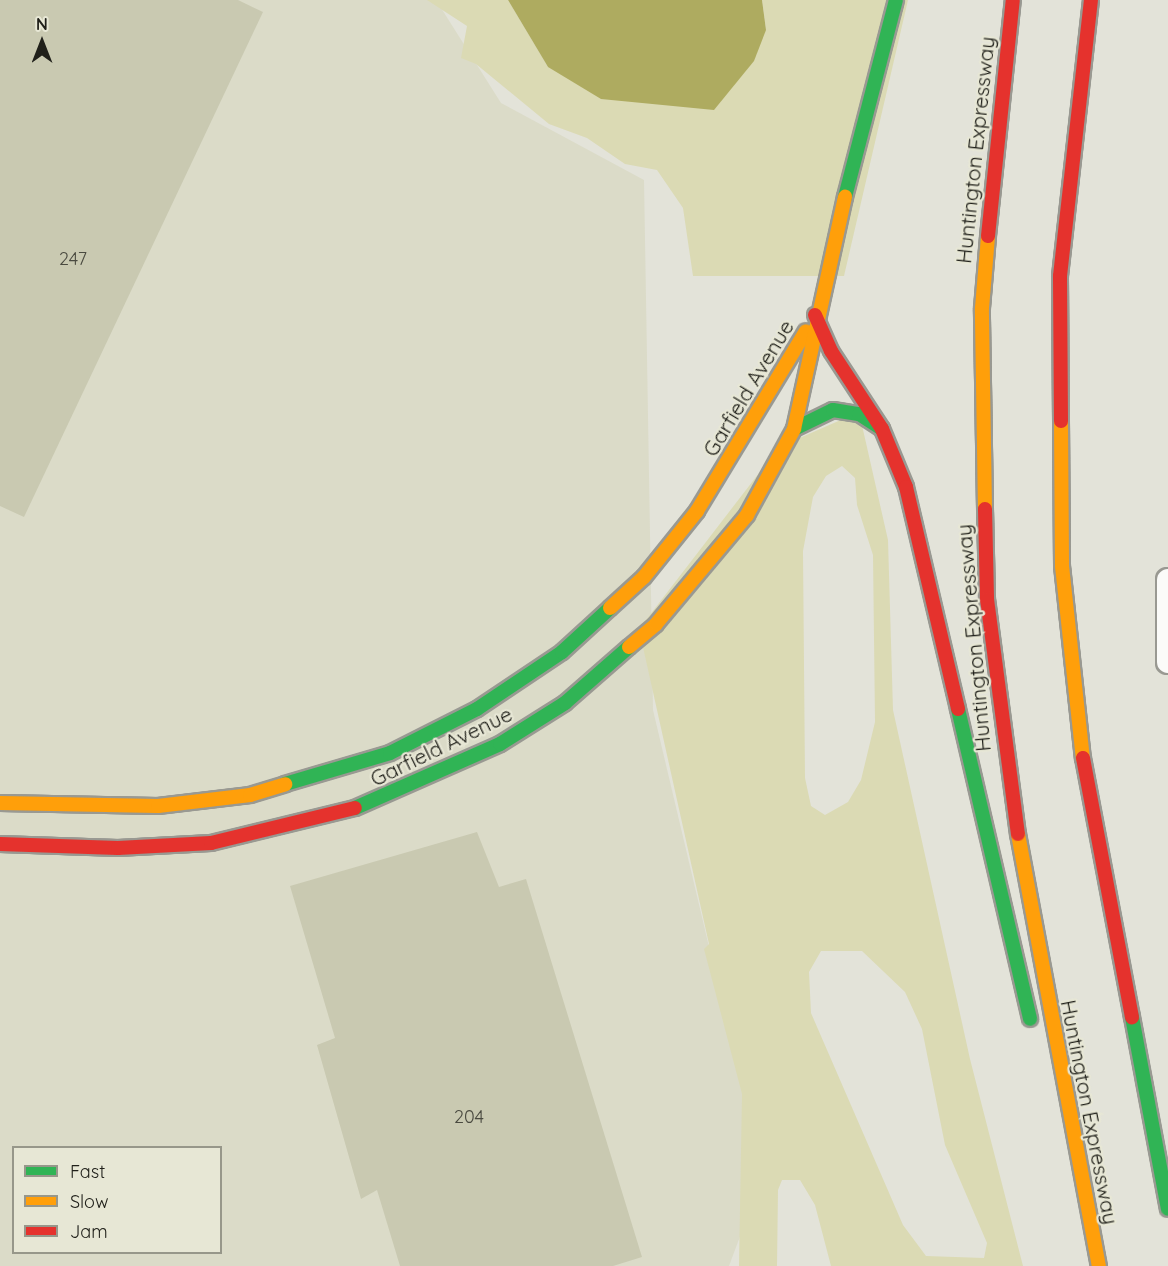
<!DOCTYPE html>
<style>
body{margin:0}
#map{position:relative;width:1168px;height:1266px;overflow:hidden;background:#e3e3d9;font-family:Quicksand,sans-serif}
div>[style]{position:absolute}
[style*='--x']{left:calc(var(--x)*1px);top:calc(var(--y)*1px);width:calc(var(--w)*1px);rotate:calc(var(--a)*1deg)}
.built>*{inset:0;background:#dbdbc8}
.green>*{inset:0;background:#dbdab4}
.water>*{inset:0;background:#aeab60}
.building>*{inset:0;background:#c9c9b1}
.roads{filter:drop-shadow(2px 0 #999992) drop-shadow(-2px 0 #999992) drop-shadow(0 2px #999992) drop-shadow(0 -2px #999992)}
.street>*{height:22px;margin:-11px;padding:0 11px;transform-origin:11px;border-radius:11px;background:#fbfbf9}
.fast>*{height:14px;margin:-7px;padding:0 7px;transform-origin:7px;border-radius:7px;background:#30b455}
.slow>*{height:14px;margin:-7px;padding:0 7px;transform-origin:7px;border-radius:7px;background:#ff9f0a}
.jam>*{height:14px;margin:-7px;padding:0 7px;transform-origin:7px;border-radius:7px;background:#e5322d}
span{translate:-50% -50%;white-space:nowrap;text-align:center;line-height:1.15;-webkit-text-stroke:4.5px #e7e7d5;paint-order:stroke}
.number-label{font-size:18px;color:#4a4a40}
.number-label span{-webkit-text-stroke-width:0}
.street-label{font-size:21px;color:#20201a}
.legend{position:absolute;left:12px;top:1146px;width:210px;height:108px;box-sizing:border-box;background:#e7e7d5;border:2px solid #97978a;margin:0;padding:8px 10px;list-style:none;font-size:18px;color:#20201a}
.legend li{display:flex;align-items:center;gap:12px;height:30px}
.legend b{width:30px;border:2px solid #97978a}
.north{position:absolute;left:12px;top:12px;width:60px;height:60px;-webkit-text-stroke:4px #e7e7d5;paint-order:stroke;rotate:0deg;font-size:16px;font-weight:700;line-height:24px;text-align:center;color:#20201a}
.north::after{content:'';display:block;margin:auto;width:21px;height:27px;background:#20201a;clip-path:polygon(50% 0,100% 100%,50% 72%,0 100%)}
</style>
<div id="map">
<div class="built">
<div style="clip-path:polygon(evenodd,0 0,436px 0,501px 103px,644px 180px,653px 710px,763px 1175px,729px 1266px,0 1266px,0 0,14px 1148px,220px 1148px,220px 1252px,14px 1252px,14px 1148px)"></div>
</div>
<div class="green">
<div style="clip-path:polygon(427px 0,508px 0,548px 67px,766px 30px,762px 0,908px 0,844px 276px,693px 276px,683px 208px,657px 170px,625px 164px,587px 138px,549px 124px,476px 64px,461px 58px,467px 26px)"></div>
<div style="clip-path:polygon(evenodd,859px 412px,888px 540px,893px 710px,970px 1059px,1023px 1266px,831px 1266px,815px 1205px,800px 1180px,782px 1180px,778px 1190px,777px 1266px,739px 1266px,742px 1094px,704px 949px,709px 944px,639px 629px,779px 447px,859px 412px,842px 466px,855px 478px,857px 505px,873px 555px,875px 722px,861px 780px,848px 802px,825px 815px,811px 806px,805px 778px,803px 551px,813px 497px,826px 476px,842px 466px,859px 412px,821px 951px,862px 951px,905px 992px,922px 1029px,945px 1145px,987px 1243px,984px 1258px,926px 1256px,903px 1225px,811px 1013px,809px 972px,821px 951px)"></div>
</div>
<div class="water">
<div style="clip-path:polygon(508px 0,762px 0,766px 30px,754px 61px,714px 110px,601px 99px,548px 67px)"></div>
</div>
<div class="building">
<div style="clip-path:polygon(0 0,238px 0,263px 12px,24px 517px,0 506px)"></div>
<div style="clip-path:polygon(477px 832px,499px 887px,526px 879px,642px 1257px,613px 1266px,400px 1266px,377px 1190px,361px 1199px,317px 1045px,335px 1038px,290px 886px)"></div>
</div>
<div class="roads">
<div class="street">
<div style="--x:1168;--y:580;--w:82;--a:90"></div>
</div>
<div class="fast">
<div style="--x:845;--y:197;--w:203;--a:-75.5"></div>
<div style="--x:794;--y:429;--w:43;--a:-26"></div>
<div style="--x:833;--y:410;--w:26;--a:9"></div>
<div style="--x:859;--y:414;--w:27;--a:33"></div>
<div style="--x:958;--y:709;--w:318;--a:76.9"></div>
<div style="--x:285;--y:784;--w:109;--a:-16.4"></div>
<div style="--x:390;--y:753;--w:97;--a:-26.8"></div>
<div style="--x:477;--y:709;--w:102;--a:-33.8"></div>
<div style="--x:562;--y:652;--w:65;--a:-42.5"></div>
<div style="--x:355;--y:808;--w:158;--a:-23.8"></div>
<div style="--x:500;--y:744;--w:77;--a:-32.2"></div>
<div style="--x:565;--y:703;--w:85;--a:-41.2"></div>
<div style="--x:1132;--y:1017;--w:195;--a:79.4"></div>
</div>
<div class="slow">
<div style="--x:1061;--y:421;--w:145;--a:89.6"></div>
<div style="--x:1062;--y:566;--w:193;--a:83.8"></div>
<div style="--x:985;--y:509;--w:201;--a:-90.9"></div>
<div style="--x:982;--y:308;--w:72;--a:-85.2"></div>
<div style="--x:610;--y:608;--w:46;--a:-42.4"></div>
<div style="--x:644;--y:577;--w:85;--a:-51.2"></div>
<div style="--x:697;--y:511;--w:210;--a:-58.8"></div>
<div style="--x:629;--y:647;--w:35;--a:-40"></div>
<div style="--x:656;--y:624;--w:142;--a:-50.1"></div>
<div style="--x:747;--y:515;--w:98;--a:-61.3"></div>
<div style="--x:794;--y:429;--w:238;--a:-77.6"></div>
<div style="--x:0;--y:803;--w:158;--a:1.1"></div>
<div style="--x:158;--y:806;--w:93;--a:-6.8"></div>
<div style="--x:250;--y:795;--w:37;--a:-17"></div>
<div style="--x:1018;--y:834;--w:440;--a:79.4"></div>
</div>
<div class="jam">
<div style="--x:988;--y:236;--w:237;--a:-84"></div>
<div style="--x:815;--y:315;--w:39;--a:66"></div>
<div style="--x:831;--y:351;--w:93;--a:56.8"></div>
<div style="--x:882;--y:429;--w:63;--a:67.5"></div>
<div style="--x:906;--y:487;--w:228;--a:76.8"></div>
<div style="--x:1061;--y:421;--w:145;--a:-90.4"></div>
<div style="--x:1060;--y:276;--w:278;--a:-83.6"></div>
<div style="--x:985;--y:509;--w:90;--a:88.7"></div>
<div style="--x:987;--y:599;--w:237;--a:82.5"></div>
<div style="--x:1083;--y:758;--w:264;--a:79.3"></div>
<div style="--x:0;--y:844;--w:118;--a:1.9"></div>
<div style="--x:118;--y:848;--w:93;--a:-3.1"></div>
<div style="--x:211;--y:843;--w:148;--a:-13.7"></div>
</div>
</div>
<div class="number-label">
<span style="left:73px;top:259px">247</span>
<span style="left:469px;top:1117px">204</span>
</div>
<div class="street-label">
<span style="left:975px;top:150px;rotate:-84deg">Huntington Expressway</span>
<span style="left:748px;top:388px;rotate:-59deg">Garfield Avenue</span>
<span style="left:973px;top:638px;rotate:-95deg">Huntington Expressway</span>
<span style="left:441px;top:746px;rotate:-26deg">Garfield Avenue</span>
<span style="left:1090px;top:1112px;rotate:79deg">Huntington Expressway</span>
</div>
<ul class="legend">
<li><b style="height:8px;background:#30b455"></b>Fast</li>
<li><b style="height:8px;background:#ff9f0a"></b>Slow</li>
<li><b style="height:8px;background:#e5322d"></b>Jam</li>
</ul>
<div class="north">N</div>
</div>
